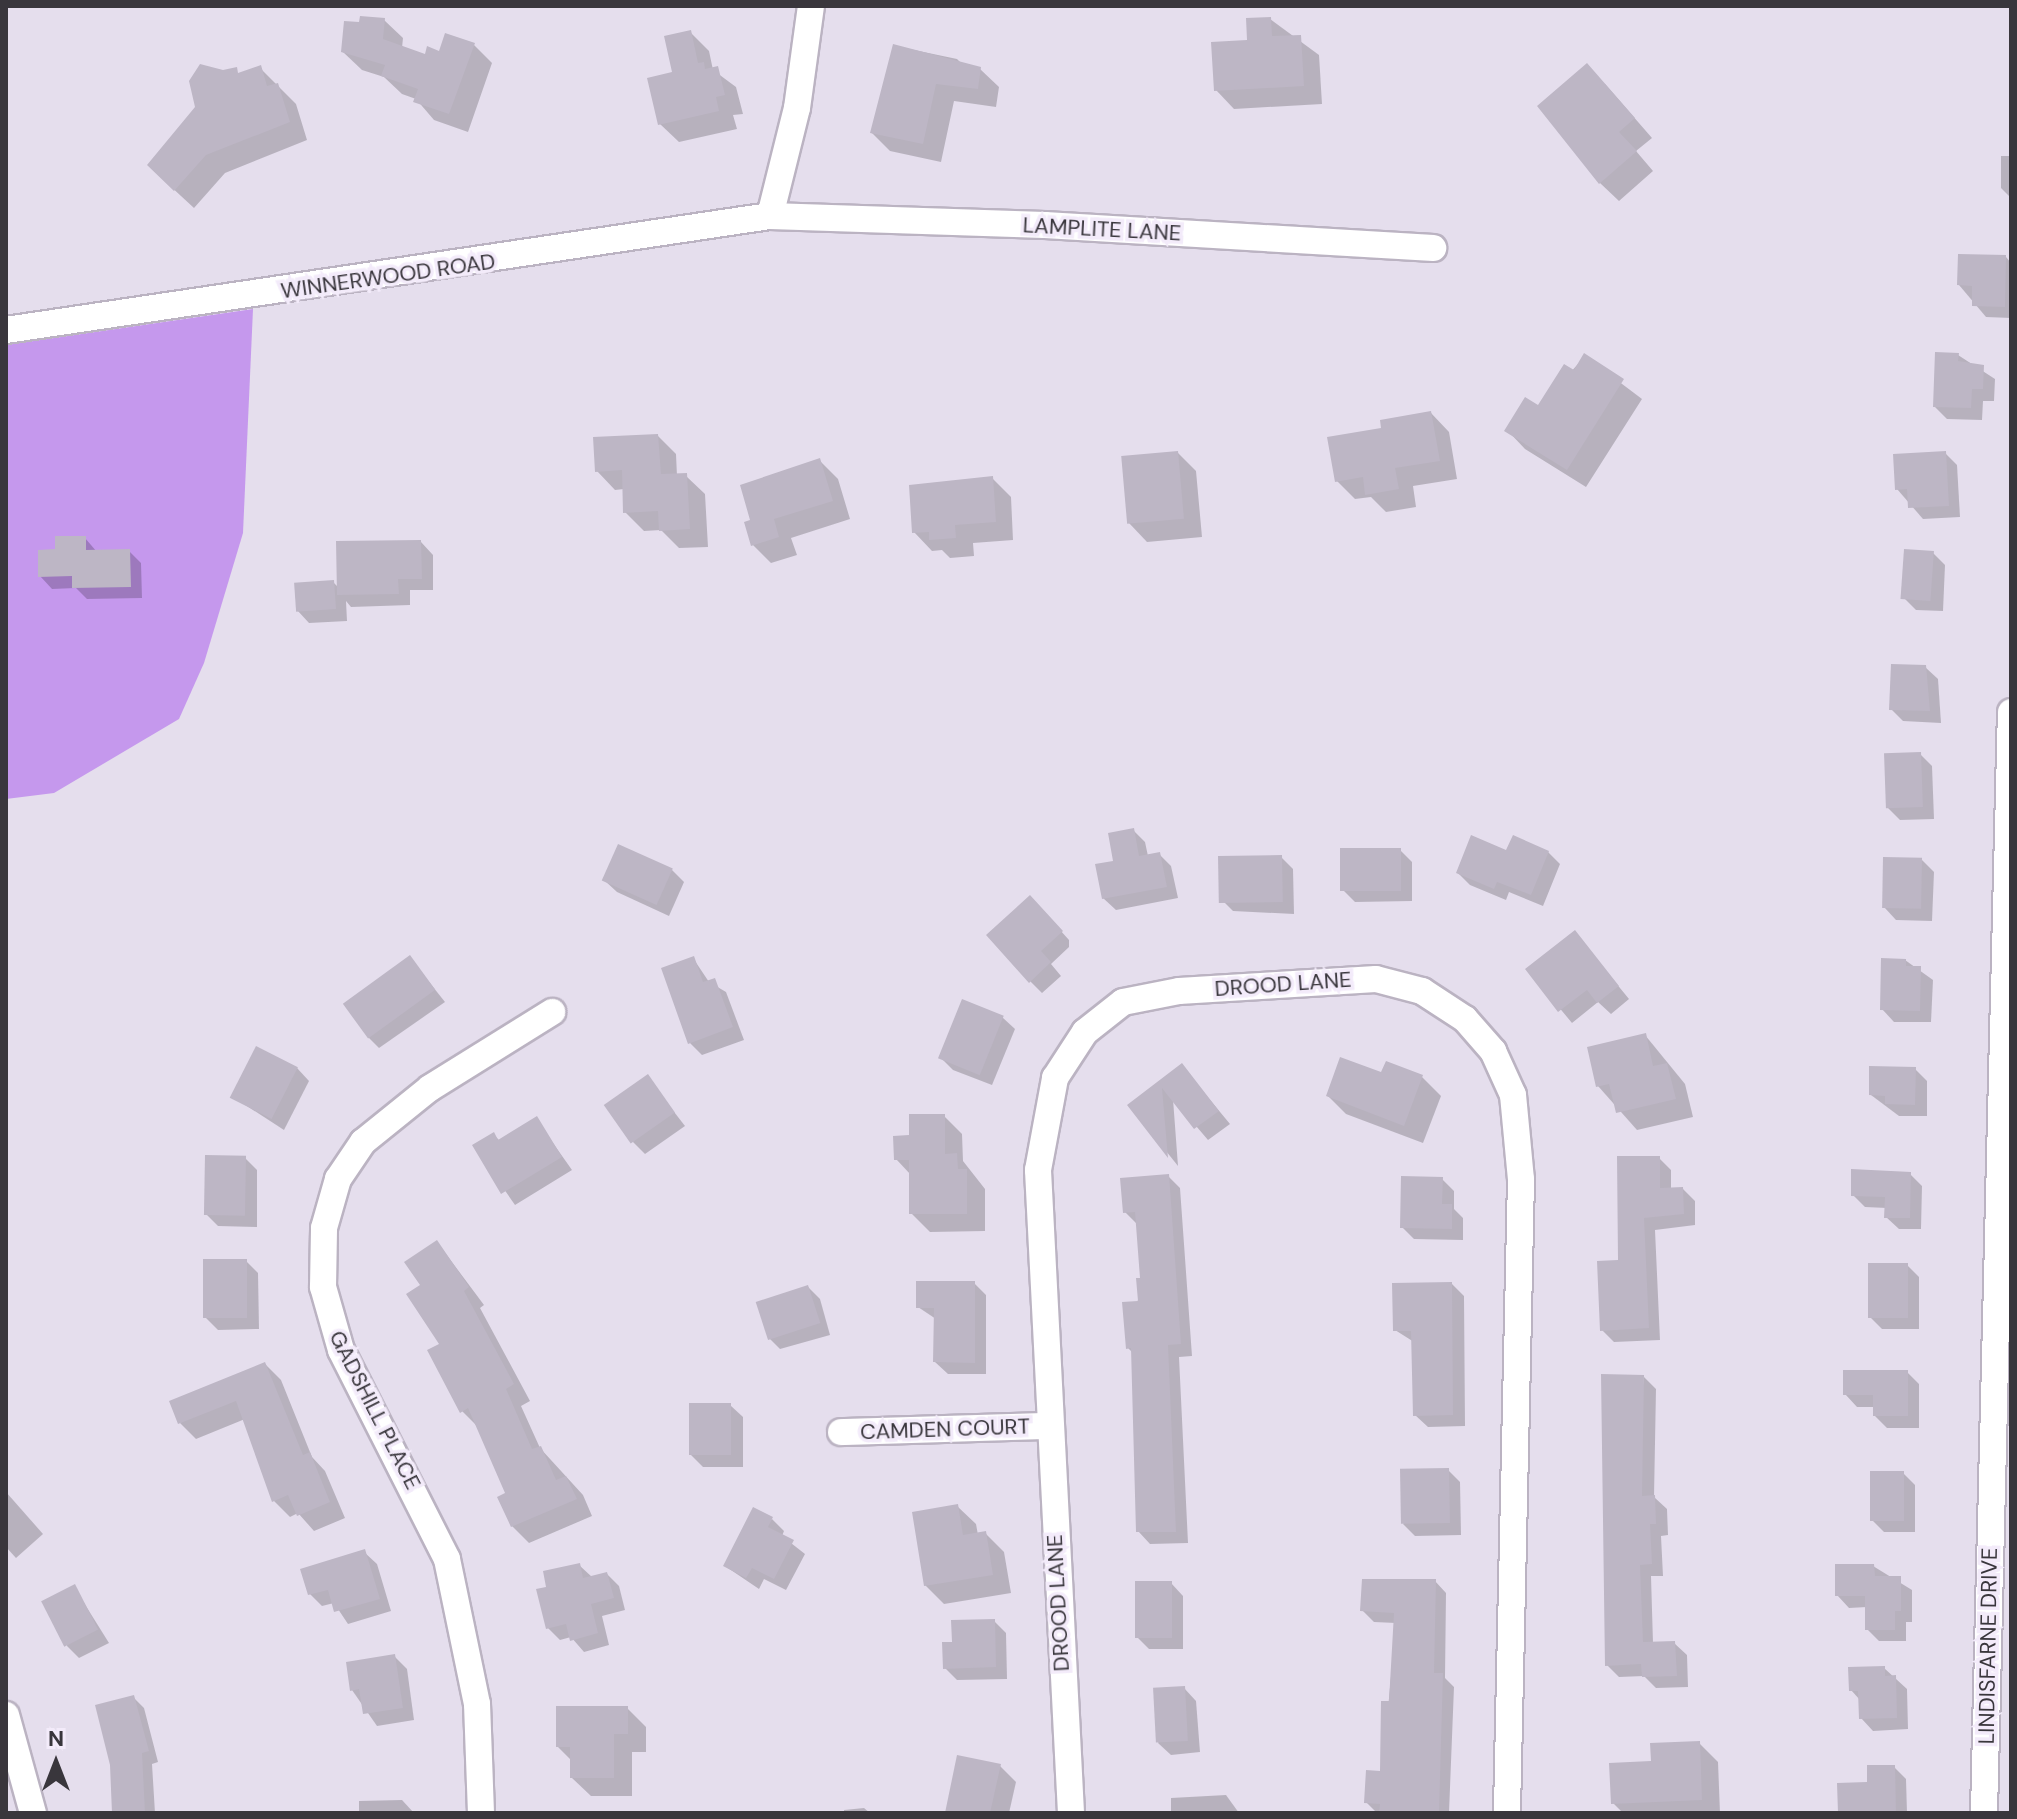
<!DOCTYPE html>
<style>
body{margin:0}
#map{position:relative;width:2017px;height:1819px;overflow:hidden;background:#e5deed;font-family:"DM Sans",sans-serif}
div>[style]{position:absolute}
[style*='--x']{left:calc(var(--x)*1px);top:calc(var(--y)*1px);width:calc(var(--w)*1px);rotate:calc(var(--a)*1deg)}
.forest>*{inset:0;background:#c598ed}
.shadow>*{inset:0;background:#0003}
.building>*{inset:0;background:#bdb6c5;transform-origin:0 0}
.roads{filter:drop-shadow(2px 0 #bbb3c2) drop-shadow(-2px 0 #bbb3c2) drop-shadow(0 2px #bbb3c2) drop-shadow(0 -2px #bbb3c2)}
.street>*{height:26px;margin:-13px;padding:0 13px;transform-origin:13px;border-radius:13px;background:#fff}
span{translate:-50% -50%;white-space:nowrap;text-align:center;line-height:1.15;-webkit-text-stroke:7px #f3ebfa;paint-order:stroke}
.street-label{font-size:22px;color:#39363c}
.frame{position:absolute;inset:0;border:8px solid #39363c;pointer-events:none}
.north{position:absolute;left:16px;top:1723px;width:80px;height:80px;-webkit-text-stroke:6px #f3ebfa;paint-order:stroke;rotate:0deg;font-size:22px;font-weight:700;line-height:32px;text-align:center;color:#39363c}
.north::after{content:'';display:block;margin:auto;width:28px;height:36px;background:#39363c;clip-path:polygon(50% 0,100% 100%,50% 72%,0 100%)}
</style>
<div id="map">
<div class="forest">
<div style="clip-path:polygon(253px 309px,243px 533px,204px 663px,179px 719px,54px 793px,6px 799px,6px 345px)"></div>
</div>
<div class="shadow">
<div style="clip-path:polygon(1270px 19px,1319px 55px,1322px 104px,1234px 109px,1216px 90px)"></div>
<div style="clip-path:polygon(384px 20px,403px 38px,402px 48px,426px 56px,474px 45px,492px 63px,468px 132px,434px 120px,416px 99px,402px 94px,384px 77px,362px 70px,343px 52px,346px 23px)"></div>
<div style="clip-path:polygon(690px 32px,709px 51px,713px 70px,736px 87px,743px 114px,733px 115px,737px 129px,679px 142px,660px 124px)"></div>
<div style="clip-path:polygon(895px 46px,957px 59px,965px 67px,980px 69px,999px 87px,996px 107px,954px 101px,941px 162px,890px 151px,872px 133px)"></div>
<div style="clip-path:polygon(201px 66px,241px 74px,260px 68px,296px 104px,307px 140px,225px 173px,194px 208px,168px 184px,197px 107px,191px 84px)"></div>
<div style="clip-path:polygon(1605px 84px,1652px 138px,1636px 151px,1653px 171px,1619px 201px,1600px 183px)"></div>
<div style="clip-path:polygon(2001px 156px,2011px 156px,2011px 198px,2001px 188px)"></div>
<div style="clip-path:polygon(2006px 257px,2011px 263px,2011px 318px,1986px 317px,1959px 285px)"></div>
<div style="clip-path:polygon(1958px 355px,1995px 379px,1994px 401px,1983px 401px,1982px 420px,1947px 419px,1935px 407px)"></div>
<div style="clip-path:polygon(1585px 356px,1642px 399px,1586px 487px,1525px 449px,1507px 430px,1539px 408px)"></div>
<div style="clip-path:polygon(1431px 413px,1449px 432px,1457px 479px,1413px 486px,1416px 507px,1386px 512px,1371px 497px,1355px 499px,1337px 481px,1383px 430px)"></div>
<div style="clip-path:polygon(658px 436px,676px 454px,677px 476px,686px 476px,705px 494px,708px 547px,679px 548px,661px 530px,644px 531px,625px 512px,624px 489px,615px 490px,597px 471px)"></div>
<div style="clip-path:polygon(1178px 453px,1196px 471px,1202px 537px,1147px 542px,1129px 523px)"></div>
<div style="clip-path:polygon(1945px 453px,1957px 465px,1960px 517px,1923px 519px,1897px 489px)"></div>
<div style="clip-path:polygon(819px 460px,838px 479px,850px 519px,791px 538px,797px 555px,771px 563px,753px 545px)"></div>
<div style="clip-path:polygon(992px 478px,1011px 497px,1013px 540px,973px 543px,974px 556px,950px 558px,942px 550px,932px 551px,914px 532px)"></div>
<div style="clip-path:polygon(85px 538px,97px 552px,129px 551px,141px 563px,142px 598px,87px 599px,76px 588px,52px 589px,40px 576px,57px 551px)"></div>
<div style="clip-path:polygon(421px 542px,433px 555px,433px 590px,410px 590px,410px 605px,351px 607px,346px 601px,347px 621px,309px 623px,297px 610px,333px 582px,339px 588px)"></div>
<div style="clip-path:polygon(1933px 553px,1945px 565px,1943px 611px,1916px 610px,1904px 598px)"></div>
<div style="clip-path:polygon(1925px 667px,1938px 679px,1941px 723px,1903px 721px,1891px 709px)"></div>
<div style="clip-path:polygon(1920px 754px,1932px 766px,1934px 819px,1900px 820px,1888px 808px)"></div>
<div style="clip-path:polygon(1133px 830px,1145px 842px,1148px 856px,1159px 854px,1171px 866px,1178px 898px,1116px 910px,1103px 898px,1115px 862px)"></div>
<div style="clip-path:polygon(1400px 850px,1412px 862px,1412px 901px,1355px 902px,1343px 890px)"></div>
<div style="clip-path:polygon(1548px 852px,1560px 864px,1543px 906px,1509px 892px,1506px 900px,1470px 885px,1458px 873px,1507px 853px)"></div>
<div style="clip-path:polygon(1281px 857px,1293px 869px,1294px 914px,1233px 911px,1221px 899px)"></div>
<div style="clip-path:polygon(1922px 860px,1934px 872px,1932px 921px,1896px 920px,1884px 907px)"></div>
<div style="clip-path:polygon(672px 870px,684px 882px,669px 916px,617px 892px,604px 880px)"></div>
<div style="clip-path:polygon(1042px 910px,1069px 940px,1069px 947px,1051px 964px,1061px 976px,1042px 993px,1030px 981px)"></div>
<div style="clip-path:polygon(1575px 933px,1629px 999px,1611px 1014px,1598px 1002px,1572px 1023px,1528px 970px)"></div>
<div style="clip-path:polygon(410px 958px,445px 1002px,379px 1048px,367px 1036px)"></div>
<div style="clip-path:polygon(693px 958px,709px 982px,726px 992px,744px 1040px,702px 1055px,690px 1043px)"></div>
<div style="clip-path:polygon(1905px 960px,1933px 980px,1931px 1022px,1894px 1022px,1882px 1009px)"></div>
<div style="clip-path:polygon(1002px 1017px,1015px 1029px,992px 1085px,953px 1070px,941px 1058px)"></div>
<div style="clip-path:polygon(1645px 1035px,1685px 1084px,1693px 1117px,1637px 1130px,1598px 1086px)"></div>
<div style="clip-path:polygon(1182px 1066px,1230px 1124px,1208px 1140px,1173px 1099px,1178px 1166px,1130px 1106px)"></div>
<div style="clip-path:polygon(297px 1068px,309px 1081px,284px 1130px,233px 1097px)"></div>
<div style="clip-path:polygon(1915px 1069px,1927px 1081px,1927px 1116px,1899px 1116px,1871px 1095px)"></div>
<div style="clip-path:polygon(1382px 1075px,1422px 1077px,1441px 1096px,1423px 1143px,1346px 1114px,1328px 1096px)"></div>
<div style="clip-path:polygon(647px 1077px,685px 1126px,645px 1154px,633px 1142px)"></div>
<div style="clip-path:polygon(944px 1116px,962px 1134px,963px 1161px,985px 1189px,985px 1231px,930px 1232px,911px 1213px,911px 1175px,896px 1159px,911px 1137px)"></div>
<div style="clip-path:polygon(536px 1119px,572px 1170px,515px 1205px,474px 1146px,493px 1134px,500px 1141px)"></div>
<div style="clip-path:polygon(245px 1158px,257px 1170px,257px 1227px,218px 1226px,206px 1214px)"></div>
<div style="clip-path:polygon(1659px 1158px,1671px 1170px,1671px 1189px,1683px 1189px,1695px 1201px,1695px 1225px,1655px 1230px,1660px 1340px,1614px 1342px,1602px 1330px,1620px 1262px)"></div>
<div style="clip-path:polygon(1910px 1174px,1922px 1186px,1921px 1229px,1899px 1229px,1886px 1217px,1887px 1208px,1865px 1207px,1853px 1195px)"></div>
<div style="clip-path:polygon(1168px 1176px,1180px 1188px,1192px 1356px,1179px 1357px,1188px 1543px,1150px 1544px,1138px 1531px,1133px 1353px,1128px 1348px,1142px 1280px,1138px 1225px,1125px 1212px)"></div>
<div style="clip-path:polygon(1442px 1179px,1454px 1191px,1454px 1209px,1463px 1218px,1463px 1240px,1414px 1239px,1402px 1227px)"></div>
<div style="clip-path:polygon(437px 1242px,484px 1305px,480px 1308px,530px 1401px,521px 1406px,540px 1448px,583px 1495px,592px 1516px,529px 1543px,512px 1526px,507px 1494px,479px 1428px,462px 1411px,422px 1285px)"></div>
<div style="clip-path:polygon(246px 1261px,258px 1273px,259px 1329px,218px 1330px,206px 1318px)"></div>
<div style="clip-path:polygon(1907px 1265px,1919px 1277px,1919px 1329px,1882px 1329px,1870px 1317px)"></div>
<div style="clip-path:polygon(974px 1283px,986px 1295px,986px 1374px,948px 1374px,935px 1362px,936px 1319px,918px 1307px)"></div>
<div style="clip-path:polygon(1452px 1284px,1464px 1296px,1465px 1426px,1428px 1427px,1415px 1415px,1414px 1342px,1395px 1330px)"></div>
<div style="clip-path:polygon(808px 1287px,820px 1299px,830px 1335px,780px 1349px,768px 1337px)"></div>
<div style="clip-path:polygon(265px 1364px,281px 1380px,312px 1457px,325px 1471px,345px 1518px,314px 1531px,298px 1513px,290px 1517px,274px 1501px,245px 1419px,196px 1439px,180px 1423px)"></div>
<div style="clip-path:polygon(1907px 1372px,1919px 1384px,1919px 1428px,1887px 1428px,1875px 1416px,1875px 1407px,1857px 1407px,1845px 1394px)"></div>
<div style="clip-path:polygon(1644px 1377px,1656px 1389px,1654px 1497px,1667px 1509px,1668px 1535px,1661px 1536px,1663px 1576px,1651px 1576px,1653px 1643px,1674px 1643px,1687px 1655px,1688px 1687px,1656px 1688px,1644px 1676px,1619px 1677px,1607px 1665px)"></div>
<div style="clip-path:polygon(730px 1405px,743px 1417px,743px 1467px,703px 1467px,691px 1455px)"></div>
<div style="clip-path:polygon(1448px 1470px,1460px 1482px,1461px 1535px,1415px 1536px,1403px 1524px)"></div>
<div style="clip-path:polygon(1903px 1473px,1915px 1485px,1915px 1532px,1884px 1532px,1872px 1520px)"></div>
<div style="clip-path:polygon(6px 1492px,43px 1534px,16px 1558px,6px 1547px)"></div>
<div style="clip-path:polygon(957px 1506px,976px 1524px,978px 1535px,985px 1533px,1004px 1552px,1011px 1593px,944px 1604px,925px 1585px)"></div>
<div style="clip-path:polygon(772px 1519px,784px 1531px,782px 1536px,805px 1554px,786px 1590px,764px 1579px,759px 1589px,725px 1566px)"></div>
<div style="clip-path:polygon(364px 1552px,377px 1564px,391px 1611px,348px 1624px,334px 1603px,322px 1606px,310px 1594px)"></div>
<div style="clip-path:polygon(579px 1565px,592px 1577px,607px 1574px,619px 1586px,625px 1610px,602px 1616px,609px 1645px,584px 1652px,571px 1637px,560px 1640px,548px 1628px,549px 1588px)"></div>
<div style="clip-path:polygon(1873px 1566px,1912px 1590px,1912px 1622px,1906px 1622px,1906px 1641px,1879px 1641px,1867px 1629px,1867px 1607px,1849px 1608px,1837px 1595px)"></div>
<div style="clip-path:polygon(1435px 1581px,1446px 1593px,1445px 1678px,1454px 1687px,1449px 1813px,1377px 1813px,1366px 1802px,1382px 1773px,1396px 1623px,1374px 1622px,1362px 1610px)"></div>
<div style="clip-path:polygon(1171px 1583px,1183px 1596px,1183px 1649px,1149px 1649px,1137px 1637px)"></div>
<div style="clip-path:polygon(74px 1587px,109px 1643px,79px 1658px,67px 1646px)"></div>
<div style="clip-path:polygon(994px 1621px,1006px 1633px,1007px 1679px,957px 1680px,945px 1668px,954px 1643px)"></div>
<div style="clip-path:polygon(394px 1656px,407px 1669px,414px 1720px,377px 1726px,352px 1690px)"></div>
<div style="clip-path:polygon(1884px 1668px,1907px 1689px,1908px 1729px,1873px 1731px,1861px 1718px,1860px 1700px,1851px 1690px)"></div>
<div style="clip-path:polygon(1184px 1688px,1196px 1701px,1200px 1752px,1171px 1755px,1158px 1743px)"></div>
<div style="clip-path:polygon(133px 1697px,144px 1708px,158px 1762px,152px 1764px,155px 1813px,114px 1813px)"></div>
<div style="clip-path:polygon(627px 1708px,646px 1727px,646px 1752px,632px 1752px,632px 1796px,591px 1796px,572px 1778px,572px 1761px,558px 1747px)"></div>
<div style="clip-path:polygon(1699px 1743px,1718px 1762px,1720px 1813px,1623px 1813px,1613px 1803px,1653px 1763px)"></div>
<div style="clip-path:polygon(1000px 1766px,1016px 1782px,1009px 1813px,947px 1813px)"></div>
<div style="clip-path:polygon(1894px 1767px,1906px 1779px,1907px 1813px,1840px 1813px)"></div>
<div style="clip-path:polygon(1226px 1795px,1239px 1813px,1171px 1813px,1171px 1798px)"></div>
<div style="clip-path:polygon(402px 1800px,414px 1813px,359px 1813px,359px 1801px)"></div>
<div style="clip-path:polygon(864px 1808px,870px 1813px,844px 1813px,844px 1810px)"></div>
</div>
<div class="building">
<div style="clip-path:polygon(360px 16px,385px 18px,383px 39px,425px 54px,427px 46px,439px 51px,445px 33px,475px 43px,449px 114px,413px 102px,418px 89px,381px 76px,385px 65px,341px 52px,344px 21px,359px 22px)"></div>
<div style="clip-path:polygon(1271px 17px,1272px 36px,1301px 35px,1304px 86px,1214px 91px,1211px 42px,1247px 40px,1246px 18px)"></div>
<div style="clip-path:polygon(691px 30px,698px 63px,704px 62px,705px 69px,718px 66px,725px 95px,716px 97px,719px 111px,658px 125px,647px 78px,672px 72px,664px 36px)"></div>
<div style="clip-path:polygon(893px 44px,981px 67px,978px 89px,936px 84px,923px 144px,870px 133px)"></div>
<div style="clip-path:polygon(1587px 63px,1635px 118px,1619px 132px,1637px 151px,1599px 184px,1537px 106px)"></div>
<div style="clip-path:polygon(200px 64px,223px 70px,237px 67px,238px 73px,261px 65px,267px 86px,278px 83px,290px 122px,206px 155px,174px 191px,147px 165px,195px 107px,189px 81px)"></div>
<div style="clip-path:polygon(1958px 254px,2006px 255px,2005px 307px,1972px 306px,1972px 286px,1957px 285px)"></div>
<div style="clip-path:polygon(1935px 352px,1959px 353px,1958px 361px,1984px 365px,1983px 389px,1972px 389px,1971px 408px,1933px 407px)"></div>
<div style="clip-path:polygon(1584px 353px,1624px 379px,1567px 470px,1504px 431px,1525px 397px,1538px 405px,1564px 364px,1574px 370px)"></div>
<div style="clip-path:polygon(1431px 411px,1440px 461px,1395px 468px,1399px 489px,1365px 495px,1363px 477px,1335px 482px,1327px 437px,1381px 428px,1380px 420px)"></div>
<div style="clip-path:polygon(658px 434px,661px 474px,687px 473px,690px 529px,659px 531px,658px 511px,623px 513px,622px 470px,595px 472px,593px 437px)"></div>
<div style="left:1178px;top:451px;width:68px;height:57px;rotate:85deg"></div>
<div style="clip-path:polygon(1946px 451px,1949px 506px,1908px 508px,1907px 489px,1895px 490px,1893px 454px)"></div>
<div style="clip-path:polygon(820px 458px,833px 501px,774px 519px,779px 537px,751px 546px,744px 522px,750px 520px,740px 485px)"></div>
<div style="clip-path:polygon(993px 476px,996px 522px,955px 525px,956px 538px,929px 540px,929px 532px,912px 533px,909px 485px)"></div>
<div style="clip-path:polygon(55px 536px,86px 536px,86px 550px,130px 549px,131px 587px,72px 588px,72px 576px,38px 577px,38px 550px,55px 549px)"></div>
<div style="clip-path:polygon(421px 540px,422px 579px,398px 579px,399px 594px,337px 595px,336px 541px)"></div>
<div style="left:1904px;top:549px;width:30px;height:50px;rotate:4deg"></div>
<div style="left:334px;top:580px;width:29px;height:40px;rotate:86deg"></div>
<div style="clip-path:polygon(1891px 664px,1926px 665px,1930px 711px,1889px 710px)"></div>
<div style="left:1921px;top:752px;width:55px;height:37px;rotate:88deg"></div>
<div style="clip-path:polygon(1134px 828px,1139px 856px,1160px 852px,1167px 887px,1102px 899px,1095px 864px,1113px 861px,1108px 833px)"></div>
<div style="clip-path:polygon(1471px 835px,1506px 850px,1513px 835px,1549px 851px,1531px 895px,1497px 882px,1494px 889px,1456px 873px)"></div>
<div style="left:618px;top:844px;width:60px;height:40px;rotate:24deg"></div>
<div style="left:1340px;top:848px;width:61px;height:43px"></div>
<div style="left:1282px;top:855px;width:47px;height:64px;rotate:89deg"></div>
<div style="left:1883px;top:857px;width:39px;height:51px;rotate:1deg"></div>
<div style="clip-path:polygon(1030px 895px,1063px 931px,1041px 951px,1051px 962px,1029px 983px,986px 935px)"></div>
<div style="clip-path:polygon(1575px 930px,1619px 986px,1597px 1003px,1587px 990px,1558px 1012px,1525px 969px)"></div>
<div style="left:410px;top:955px;width:43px;height:83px;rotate:54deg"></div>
<div style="clip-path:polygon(694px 956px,703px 982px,715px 978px,733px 1027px,688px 1044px,661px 968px)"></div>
<div style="clip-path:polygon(1881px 958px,1906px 959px,1906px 966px,1921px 966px,1920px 1011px,1880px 1010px)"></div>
<div style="left:962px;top:999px;width:45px;height:64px;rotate:22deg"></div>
<div style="clip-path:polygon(1646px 1033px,1653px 1066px,1667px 1063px,1676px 1099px,1616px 1113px,1609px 1084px,1596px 1087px,1587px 1047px)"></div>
<div style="left:256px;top:1046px;width:47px;height:58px;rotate:27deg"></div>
<div style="clip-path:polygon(1340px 1057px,1381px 1072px,1386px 1061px,1423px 1075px,1404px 1126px,1326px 1096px)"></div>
<div style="clip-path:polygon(1182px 1063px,1219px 1111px,1194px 1129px,1162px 1088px,1168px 1158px,1127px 1105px)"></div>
<div style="clip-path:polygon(1869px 1066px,1916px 1067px,1915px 1105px,1885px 1104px,1885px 1096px,1869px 1095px)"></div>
<div style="left:648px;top:1074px;width:47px;height:54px;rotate:55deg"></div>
<div style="clip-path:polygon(909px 1114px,945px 1114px,945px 1154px,957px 1153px,958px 1169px,967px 1169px,967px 1214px,909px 1214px,909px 1160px,894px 1160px,893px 1136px,909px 1135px)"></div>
<div style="clip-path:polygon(537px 1116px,562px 1157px,501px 1194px,472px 1145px,494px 1132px,498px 1140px)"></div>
<div style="left:205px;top:1155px;width:41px;height:60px;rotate:1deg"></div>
<div style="clip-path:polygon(1617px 1156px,1660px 1156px,1660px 1188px,1683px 1187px,1684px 1214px,1644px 1218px,1649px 1328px,1600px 1331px,1597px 1261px,1618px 1260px)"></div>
<div style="clip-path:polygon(1851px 1169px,1911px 1172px,1910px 1218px,1884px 1218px,1885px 1197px,1851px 1196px)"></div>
<div style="clip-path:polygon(1169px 1174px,1181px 1344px,1168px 1345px,1176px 1532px,1136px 1532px,1131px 1348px,1126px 1349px,1122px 1302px,1138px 1301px,1136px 1278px,1140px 1278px,1135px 1212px,1123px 1213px,1120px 1178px)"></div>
<div style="clip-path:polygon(1401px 1176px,1443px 1177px,1442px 1204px,1452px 1204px,1452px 1229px,1400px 1228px)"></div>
<div style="clip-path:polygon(437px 1240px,469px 1287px,464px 1291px,514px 1384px,506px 1389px,532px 1449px,541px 1446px,556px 1480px,566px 1476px,577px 1499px,511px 1527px,497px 1497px,505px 1493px,468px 1408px,460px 1413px,427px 1350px,439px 1344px,406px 1294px,420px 1285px,404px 1262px)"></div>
<div style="left:247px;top:1259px;width:59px;height:44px;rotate:90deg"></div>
<div style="left:1868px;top:1263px;width:40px;height:55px"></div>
<div style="clip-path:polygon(916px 1281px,975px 1281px,975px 1363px,933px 1362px,934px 1308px,916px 1308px)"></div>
<div style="clip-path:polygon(1452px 1282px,1453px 1415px,1413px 1416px,1411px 1331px,1393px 1331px,1392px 1283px)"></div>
<div style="left:808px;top:1285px;width:40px;height:55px;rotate:72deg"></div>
<div style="clip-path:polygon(265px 1362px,303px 1455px,310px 1452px,330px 1502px,297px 1516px,288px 1495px,272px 1502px,236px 1401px,178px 1424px,169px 1401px)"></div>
<div style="clip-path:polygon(1843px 1370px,1908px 1370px,1908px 1416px,1873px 1416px,1873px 1395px,1843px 1395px)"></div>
<div style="clip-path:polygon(1601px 1374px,1644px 1375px,1642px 1496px,1655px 1495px,1656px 1524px,1650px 1524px,1652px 1564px,1640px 1565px,1643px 1642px,1675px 1641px,1677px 1676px,1642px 1677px,1641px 1664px,1605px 1666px)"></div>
<div style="left:689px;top:1403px;width:42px;height:52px"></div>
<div style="left:1449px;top:1468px;width:55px;height:49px;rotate:89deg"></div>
<div style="left:1870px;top:1471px;width:34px;height:50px"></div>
<div style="clip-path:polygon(958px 1504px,963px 1535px,986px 1531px,993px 1575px,924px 1586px,912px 1512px)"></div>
<div style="clip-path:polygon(753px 1507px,773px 1517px,768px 1527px,794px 1540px,774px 1579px,752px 1568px,746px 1578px,723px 1566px)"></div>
<div style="clip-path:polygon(365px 1549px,380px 1599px,334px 1612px,328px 1590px,308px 1595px,300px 1569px)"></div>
<div style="clip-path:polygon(580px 1563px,583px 1578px,607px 1572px,614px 1598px,591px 1604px,598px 1633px,570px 1641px,566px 1624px,546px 1629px,536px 1589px,546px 1587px,543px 1571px)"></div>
<div style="clip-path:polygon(1835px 1564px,1874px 1564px,1875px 1576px,1901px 1576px,1901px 1611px,1895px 1611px,1895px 1630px,1865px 1630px,1865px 1596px,1835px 1596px)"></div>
<div style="clip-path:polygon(1362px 1579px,1436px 1579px,1434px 1673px,1443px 1673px,1439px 1813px,1379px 1813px,1380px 1804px,1364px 1803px,1366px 1770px,1380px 1771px,1381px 1701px,1389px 1701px,1394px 1613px,1360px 1611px)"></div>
<div style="left:1172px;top:1581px;width:57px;height:37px;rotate:90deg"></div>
<div style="left:75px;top:1584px;width:51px;height:38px;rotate:63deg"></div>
<div style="clip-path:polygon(995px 1619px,996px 1667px,943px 1669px,942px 1642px,952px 1642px,951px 1620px)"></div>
<div style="clip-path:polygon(395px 1654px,403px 1708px,363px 1714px,359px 1689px,350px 1691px,346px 1662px)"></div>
<div style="clip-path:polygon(1885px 1666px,1885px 1676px,1896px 1675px,1897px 1718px,1859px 1719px,1858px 1691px,1849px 1691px,1848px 1667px)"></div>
<div style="left:1185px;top:1686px;width:55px;height:32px;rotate:87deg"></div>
<div style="clip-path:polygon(134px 1695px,149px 1751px,142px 1753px,145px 1813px,112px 1813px,110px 1765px,95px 1705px)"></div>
<div style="clip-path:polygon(556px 1706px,628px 1706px,628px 1734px,614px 1734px,614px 1778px,570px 1778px,570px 1747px,556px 1747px)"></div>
<div style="clip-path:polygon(1700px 1741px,1702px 1800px,1611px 1804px,1609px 1763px,1651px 1761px,1650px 1743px)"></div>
<div style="clip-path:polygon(957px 1755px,1001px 1764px,990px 1813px,945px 1813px)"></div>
<div style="clip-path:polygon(1867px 1765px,1895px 1765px,1896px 1813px,1838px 1813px,1837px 1783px,1867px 1782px)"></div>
</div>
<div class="roads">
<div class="street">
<div style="--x:770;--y:216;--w:111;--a:-76"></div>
<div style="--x:797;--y:108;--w:103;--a:-82.2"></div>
<div style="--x:6;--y:330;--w:772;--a:-8.49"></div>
<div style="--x:770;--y:216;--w:275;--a:1.9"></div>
<div style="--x:1045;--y:225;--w:389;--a:3.4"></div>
<div style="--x:841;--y:1432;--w:207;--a:-1.7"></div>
<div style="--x:6;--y:1715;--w:102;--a:74.6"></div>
<div style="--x:481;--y:1813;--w:109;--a:-92.1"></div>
<div style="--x:477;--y:1704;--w:148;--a:-101.7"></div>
<div style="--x:447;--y:1559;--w:234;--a:-116.9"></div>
<div style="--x:341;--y:1350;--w:66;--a:-105.9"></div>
<div style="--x:323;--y:1287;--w:59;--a:-89"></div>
<div style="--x:324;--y:1228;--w:51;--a:-74.1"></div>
<div style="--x:338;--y:1179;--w:45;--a:-56"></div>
<div style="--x:363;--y:1142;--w:86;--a:-38.9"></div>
<div style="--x:430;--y:1088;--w:144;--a:-31.9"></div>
<div style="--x:1071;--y:1813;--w:644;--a:-92.94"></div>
<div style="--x:1038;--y:1170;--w:94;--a:-79.5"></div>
<div style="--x:1055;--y:1078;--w:55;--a:-56.9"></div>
<div style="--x:1085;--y:1032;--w:48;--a:-38.3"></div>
<div style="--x:1123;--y:1002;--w:57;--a:-11.1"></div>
<div style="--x:1179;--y:991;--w:197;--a:-3.5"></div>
<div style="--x:1376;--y:979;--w:48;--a:14.6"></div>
<div style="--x:1422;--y:991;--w:51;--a:33.1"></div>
<div style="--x:1465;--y:1019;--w:43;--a:48.8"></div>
<div style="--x:1493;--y:1051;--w:48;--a:65.6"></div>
<div style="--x:1513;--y:1095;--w:84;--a:84.6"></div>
<div style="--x:1521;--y:1179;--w:634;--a:91.27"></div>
<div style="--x:1984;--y:1813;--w:1101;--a:-88.6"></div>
</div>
</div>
<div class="street-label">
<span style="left:1102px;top:229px;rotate:3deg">LAMPLITE LANE</span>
<span style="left:388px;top:276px;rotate:-8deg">WINNERWOOD ROAD</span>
<span style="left:1283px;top:984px;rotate:-4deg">DROOD LANE</span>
<span style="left:375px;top:1410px;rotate:63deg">GADSHILL PLACE</span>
<span style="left:945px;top:1429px;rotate:-2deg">CAMDEN COURT</span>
<span style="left:1058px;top:1603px;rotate:-93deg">DROOD LANE</span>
<span style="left:1988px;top:1646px;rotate:-89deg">LINDISFARNE DRIVE</span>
</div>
<div class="frame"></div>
<div class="north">N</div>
</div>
